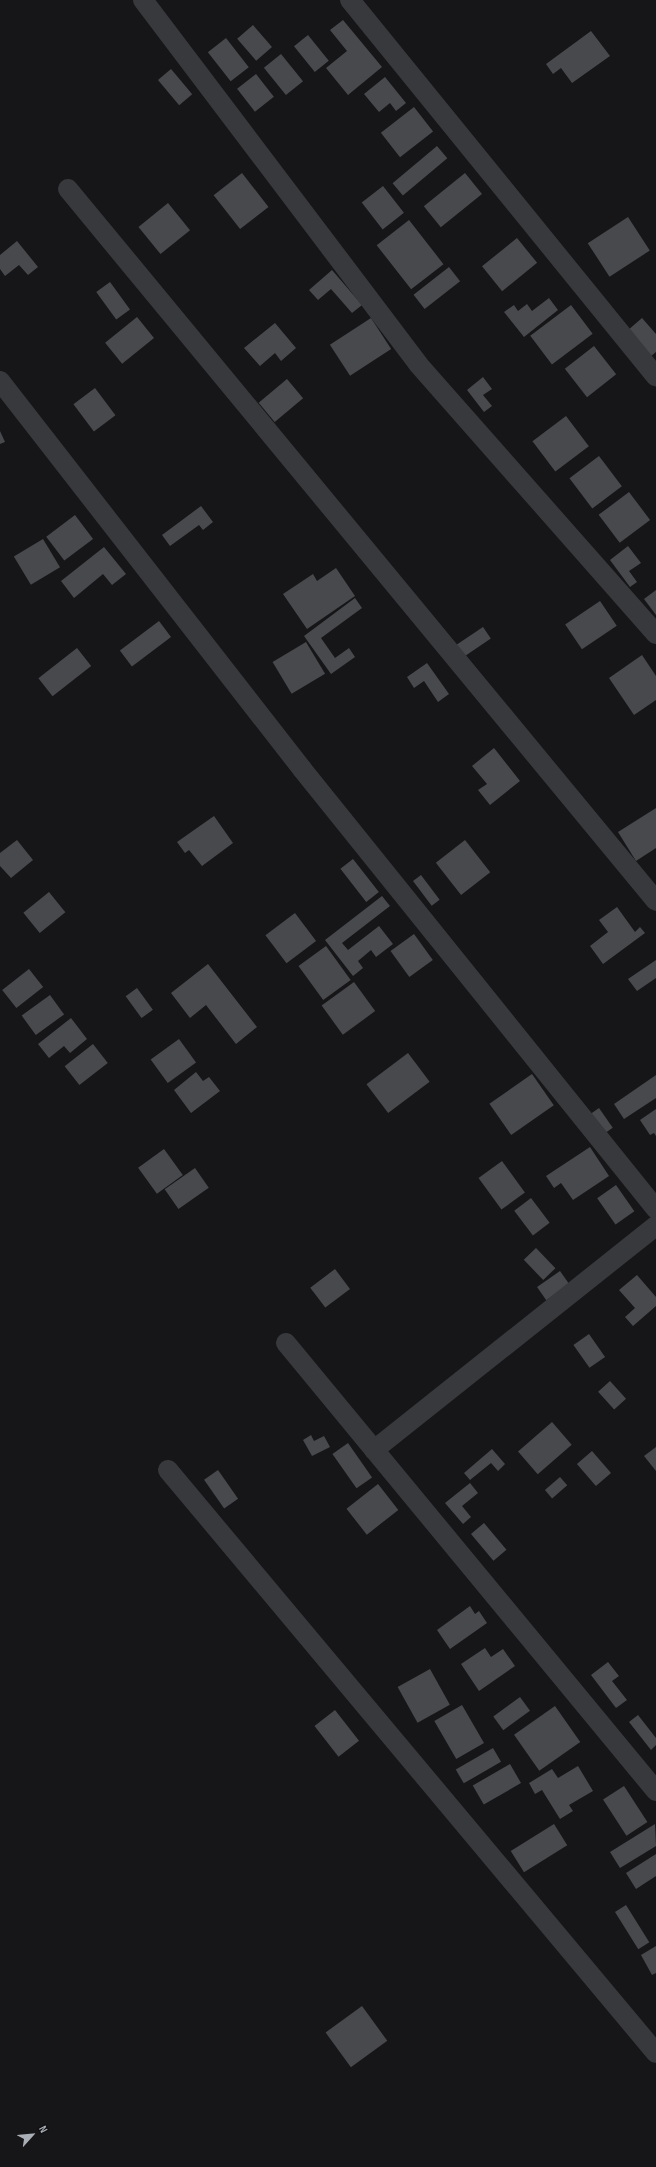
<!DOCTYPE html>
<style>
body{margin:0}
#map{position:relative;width:656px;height:2167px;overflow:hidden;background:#161618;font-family:"Sofia Sans Condensed",sans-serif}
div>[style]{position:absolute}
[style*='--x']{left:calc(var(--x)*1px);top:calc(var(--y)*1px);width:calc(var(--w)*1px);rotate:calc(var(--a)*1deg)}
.building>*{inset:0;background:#48494d;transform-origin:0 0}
.minor>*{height:20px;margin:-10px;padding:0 10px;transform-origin:10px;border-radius:10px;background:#38393c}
span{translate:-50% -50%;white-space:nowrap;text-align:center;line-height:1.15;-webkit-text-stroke:3px #111113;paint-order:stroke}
.north{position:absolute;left:12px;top:2115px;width:40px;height:40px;-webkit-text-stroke:3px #111113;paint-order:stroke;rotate:63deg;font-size:11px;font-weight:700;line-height:16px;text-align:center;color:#aaafb6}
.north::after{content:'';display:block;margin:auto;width:14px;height:18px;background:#aaafb6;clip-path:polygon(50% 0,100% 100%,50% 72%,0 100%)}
</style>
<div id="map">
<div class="building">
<div style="clip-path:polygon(343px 20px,382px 67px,348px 95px,326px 68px,347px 51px,330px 30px)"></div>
<div style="left:253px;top:25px;width:29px;height:21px;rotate:49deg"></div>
<div style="clip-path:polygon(591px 31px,610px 56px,572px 83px,561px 68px,553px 74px,546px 64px)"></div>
<div style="left:308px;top:35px;width:33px;height:18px;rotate:51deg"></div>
<div style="left:226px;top:38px;width:37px;height:23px;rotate:52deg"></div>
<div style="left:281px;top:54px;width:35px;height:22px;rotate:51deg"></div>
<div style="left:171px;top:69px;width:33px;height:17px;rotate:50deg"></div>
<div style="left:256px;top:74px;width:29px;height:24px;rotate:52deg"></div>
<div style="clip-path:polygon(385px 77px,406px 103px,396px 111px,390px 103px,379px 112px,364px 94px)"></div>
<div style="left:414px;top:107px;width:31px;height:42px;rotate:52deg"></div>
<div style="left:437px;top:146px;width:16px;height:58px;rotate:50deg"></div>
<div style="left:242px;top:173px;width:43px;height:36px;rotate:52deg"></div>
<div style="left:465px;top:173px;width:27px;height:53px;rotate:51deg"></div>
<div style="left:383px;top:186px;width:34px;height:27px;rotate:52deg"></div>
<div style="left:168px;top:203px;width:35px;height:38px;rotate:51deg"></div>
<div style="left:628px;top:217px;width:40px;height:48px;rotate:57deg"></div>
<div style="left:409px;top:220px;width:56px;height:41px;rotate:52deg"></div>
<div style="left:517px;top:238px;width:32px;height:45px;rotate:51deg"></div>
<div style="clip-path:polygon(17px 241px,38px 267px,28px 275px,19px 265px,5px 276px,0 269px,0 255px)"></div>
<div style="left:449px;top:267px;width:18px;height:45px;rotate:52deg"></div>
<div style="clip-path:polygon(332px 270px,362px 305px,352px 313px,331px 289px,318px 300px,309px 290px)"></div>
<div style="left:110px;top:282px;width:34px;height:17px;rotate:54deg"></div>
<div style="clip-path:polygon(549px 298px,558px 310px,524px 337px,504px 312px,514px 305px,518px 311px,527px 304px,532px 311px)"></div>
<div style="left:571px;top:305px;width:36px;height:51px;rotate:53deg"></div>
<div style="left:137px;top:317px;width:27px;height:41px;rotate:51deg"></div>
<div style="left:371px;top:318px;width:37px;height:49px;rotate:57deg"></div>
<div style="clip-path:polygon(642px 318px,656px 334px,656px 352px,650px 357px,627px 331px)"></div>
<div style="clip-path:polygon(275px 323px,296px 348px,281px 361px,275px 353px,260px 366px,244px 348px)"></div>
<div style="left:594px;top:346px;width:36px;height:37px;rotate:52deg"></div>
<div style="clip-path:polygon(483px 377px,492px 389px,483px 395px,492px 406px,484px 412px,467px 390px)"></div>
<div style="left:287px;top:379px;width:25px;height:37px;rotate:50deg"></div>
<div style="left:95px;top:388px;width:34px;height:27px;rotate:53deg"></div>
<div style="left:566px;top:416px;width:38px;height:42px;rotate:53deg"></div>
<div style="clip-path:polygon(0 431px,5px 442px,0 444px)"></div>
<div style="left:599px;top:456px;width:38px;height:37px;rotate:53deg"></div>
<div style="left:629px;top:492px;width:35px;height:38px;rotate:53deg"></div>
<div style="clip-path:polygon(201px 506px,213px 522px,203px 530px,199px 525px,170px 546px,162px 535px)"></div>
<div style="left:75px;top:515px;width:30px;height:36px;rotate:53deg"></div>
<div style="left:43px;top:539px;width:33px;height:34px;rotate:59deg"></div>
<div style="clip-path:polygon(628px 546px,641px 563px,629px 571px,637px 582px,630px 587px,610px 560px)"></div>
<div style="clip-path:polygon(104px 547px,126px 574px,112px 585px,103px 574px,74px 598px,61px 581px)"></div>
<div style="clip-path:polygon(336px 568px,355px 596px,307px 629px,283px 594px,313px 574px,317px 581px)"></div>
<div style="clip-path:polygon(656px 590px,656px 615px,644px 599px)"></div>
<div style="clip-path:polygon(355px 598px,362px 608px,321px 638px,335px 658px,349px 648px,355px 657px,331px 674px,304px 636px)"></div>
<div style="left:600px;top:601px;width:30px;height:42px;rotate:56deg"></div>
<div style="left:159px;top:621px;width:20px;height:49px;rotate:53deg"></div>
<div style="left:483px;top:627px;width:14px;height:40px;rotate:56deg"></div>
<div style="left:306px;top:642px;width:37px;height:39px;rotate:59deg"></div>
<div style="left:77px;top:648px;width:23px;height:49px;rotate:52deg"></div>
<div style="clip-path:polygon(642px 655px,656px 676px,656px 700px,634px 715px,609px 678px)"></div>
<div style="clip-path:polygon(427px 663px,449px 694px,438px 702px,424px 681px,414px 688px,407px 677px)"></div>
<div style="clip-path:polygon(494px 748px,520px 781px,490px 805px,478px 790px,487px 784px,472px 766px)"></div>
<div style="clip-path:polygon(656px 808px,656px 848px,636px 861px,618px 832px)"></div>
<div style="clip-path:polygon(214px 816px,233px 843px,202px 866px,189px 850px,185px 853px,177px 842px)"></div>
<div style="clip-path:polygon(17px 840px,33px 860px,11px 878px,0 866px,0 853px)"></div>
<div style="left:465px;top:840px;width:41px;height:37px;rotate:52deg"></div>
<div style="left:353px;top:859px;width:42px;height:16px;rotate:52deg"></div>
<div style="left:421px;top:875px;width:31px;height:10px;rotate:53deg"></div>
<div style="left:49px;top:892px;width:26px;height:33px;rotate:51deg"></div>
<div style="clip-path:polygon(382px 896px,390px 906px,342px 943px,348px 950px,379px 926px,393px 944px,376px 957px,371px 950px,358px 961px,363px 968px,353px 976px,325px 940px)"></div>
<div style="clip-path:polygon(617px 907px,635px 932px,640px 927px,645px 933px,603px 964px,590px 946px,608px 932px,599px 920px)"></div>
<div style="left:295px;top:913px;width:35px;height:37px;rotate:53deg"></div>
<div style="left:414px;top:934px;width:32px;height:29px;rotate:54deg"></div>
<div style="left:326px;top:946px;width:42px;height:34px;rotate:54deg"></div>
<div style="clip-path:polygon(656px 960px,656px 978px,637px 991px,628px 979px)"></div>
<div style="clip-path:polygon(208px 964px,257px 1027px,236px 1044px,206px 1005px,190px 1018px,171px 993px)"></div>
<div style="left:29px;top:969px;width:23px;height:34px;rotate:52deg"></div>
<div style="left:354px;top:982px;width:36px;height:40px;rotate:54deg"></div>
<div style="left:137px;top:988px;width:27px;height:14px;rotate:54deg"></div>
<div style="left:50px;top:995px;width:24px;height:35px;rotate:54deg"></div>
<div style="clip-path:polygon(71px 1018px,87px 1039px,70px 1053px,64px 1046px,49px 1058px,38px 1044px)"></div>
<div style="left:179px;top:1039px;width:29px;height:35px;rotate:54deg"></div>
<div style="left:93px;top:1044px;width:24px;height:36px;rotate:52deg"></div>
<div style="left:408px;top:1053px;width:36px;height:52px;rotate:53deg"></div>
<div style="clip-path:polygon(196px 1072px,203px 1081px,209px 1077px,220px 1091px,191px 1113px,174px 1090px)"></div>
<div style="left:532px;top:1074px;width:38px;height:52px;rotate:55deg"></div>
<div style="clip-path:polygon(656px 1075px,656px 1098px,624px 1119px,614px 1104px)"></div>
<div style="left:599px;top:1108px;width:24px;height:11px;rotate:55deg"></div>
<div style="clip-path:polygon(656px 1109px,656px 1136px,654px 1133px,650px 1135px,640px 1120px)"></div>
<div style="clip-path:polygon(590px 1147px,609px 1176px,573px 1200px,561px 1183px,554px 1188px,546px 1176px)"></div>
<div style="left:164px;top:1149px;width:32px;height:32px;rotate:54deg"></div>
<div style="left:502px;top:1161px;width:39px;height:29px;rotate:54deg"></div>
<div style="left:195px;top:1168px;width:24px;height:37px;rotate:55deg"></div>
<div style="left:616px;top:1185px;width:32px;height:23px;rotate:55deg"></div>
<div style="left:531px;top:1198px;width:31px;height:21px;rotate:53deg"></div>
<div style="left:536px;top:1248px;width:28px;height:17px;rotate:46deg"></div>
<div style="left:335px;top:1269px;width:25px;height:31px;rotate:53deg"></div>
<div style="left:560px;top:1271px;width:16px;height:28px;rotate:55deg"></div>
<div style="clip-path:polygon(637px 1275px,656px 1297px,656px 1306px,633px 1326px,625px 1317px,635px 1308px,619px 1290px)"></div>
<div style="left:589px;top:1334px;width:28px;height:19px;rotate:55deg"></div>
<div style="left:610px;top:1381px;width:24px;height:16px;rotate:48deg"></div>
<div style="left:552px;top:1422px;width:30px;height:45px;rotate:49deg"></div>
<div style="clip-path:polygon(311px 1435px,314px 1441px,324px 1436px,330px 1447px,312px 1456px,303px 1440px)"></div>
<div style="left:348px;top:1443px;width:42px;height:19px;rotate:55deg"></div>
<div style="clip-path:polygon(656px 1447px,656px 1471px,644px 1456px)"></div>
<div style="clip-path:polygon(492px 1449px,505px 1464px,498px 1471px,491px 1463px,470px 1480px,464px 1473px)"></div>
<div style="left:592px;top:1451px;width:29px;height:20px;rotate:49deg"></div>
<div style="left:218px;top:1470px;width:35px;height:17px;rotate:55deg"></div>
<div style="left:560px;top:1477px;width:11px;height:20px;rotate:49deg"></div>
<div style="clip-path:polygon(470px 1483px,478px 1493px,462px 1506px,471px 1517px,463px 1524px,445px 1503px)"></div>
<div style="left:378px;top:1484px;width:33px;height:40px;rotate:52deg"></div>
<div style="left:484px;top:1523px;width:35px;height:17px;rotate:50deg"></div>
<div style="clip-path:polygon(470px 1606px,475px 1614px,479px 1611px,487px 1623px,450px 1649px,437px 1630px)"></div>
<div style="clip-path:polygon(485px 1648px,491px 1657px,503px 1649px,515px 1666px,479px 1691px,461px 1664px)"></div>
<div style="clip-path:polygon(608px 1662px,619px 1676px,612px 1681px,627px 1700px,616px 1708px,591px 1675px)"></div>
<div style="left:430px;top:1669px;width:41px;height:37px;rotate:61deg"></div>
<div style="left:520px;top:1697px;width:17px;height:33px;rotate:54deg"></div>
<div style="left:462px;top:1705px;width:44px;height:32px;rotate:60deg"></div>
<div style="left:555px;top:1706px;width:44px;height:50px;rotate:55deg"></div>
<div style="left:335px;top:1710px;width:39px;height:26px;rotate:52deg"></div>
<div style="clip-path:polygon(638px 1715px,656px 1738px,656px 1745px,651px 1750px,629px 1722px)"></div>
<div style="left:493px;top:1748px;width:16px;height:43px;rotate:60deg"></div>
<div style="left:510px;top:1764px;width:22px;height:43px;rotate:60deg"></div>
<div style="clip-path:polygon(578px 1766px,593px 1791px,569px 1805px,573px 1811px,560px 1819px,542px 1790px,535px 1794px,529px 1783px,552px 1769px,558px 1778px)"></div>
<div style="left:624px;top:1786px;width:43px;height:25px;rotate:57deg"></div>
<div style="left:554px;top:1824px;width:25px;height:51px;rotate:58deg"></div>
<div style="clip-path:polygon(655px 1824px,656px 1846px,620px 1868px,610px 1852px)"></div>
<div style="clip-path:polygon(656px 1854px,656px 1876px,636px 1889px,626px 1873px)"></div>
<div style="left:626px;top:1905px;width:44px;height:13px;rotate:58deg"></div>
<div style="clip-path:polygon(656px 1946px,656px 1973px,652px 1975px,641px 1955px)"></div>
<div style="left:362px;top:2006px;width:43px;height:45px;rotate:54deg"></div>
</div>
<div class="minor">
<div style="--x:143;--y:0;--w:456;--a:52.9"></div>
<div style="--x:418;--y:364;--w:360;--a:48.6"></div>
<div style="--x:350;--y:0;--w:485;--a:50.9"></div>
<div style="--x:68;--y:189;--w:923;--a:50.45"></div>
<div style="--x:0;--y:381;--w:492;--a:52.1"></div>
<div style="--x:302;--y:769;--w:565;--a:51.18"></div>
<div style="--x:286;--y:1343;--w:581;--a:50.45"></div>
<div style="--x:374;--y:1450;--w:360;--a:-38.5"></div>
<div style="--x:168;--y:1470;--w:760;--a:50.07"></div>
</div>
<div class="north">N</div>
</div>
